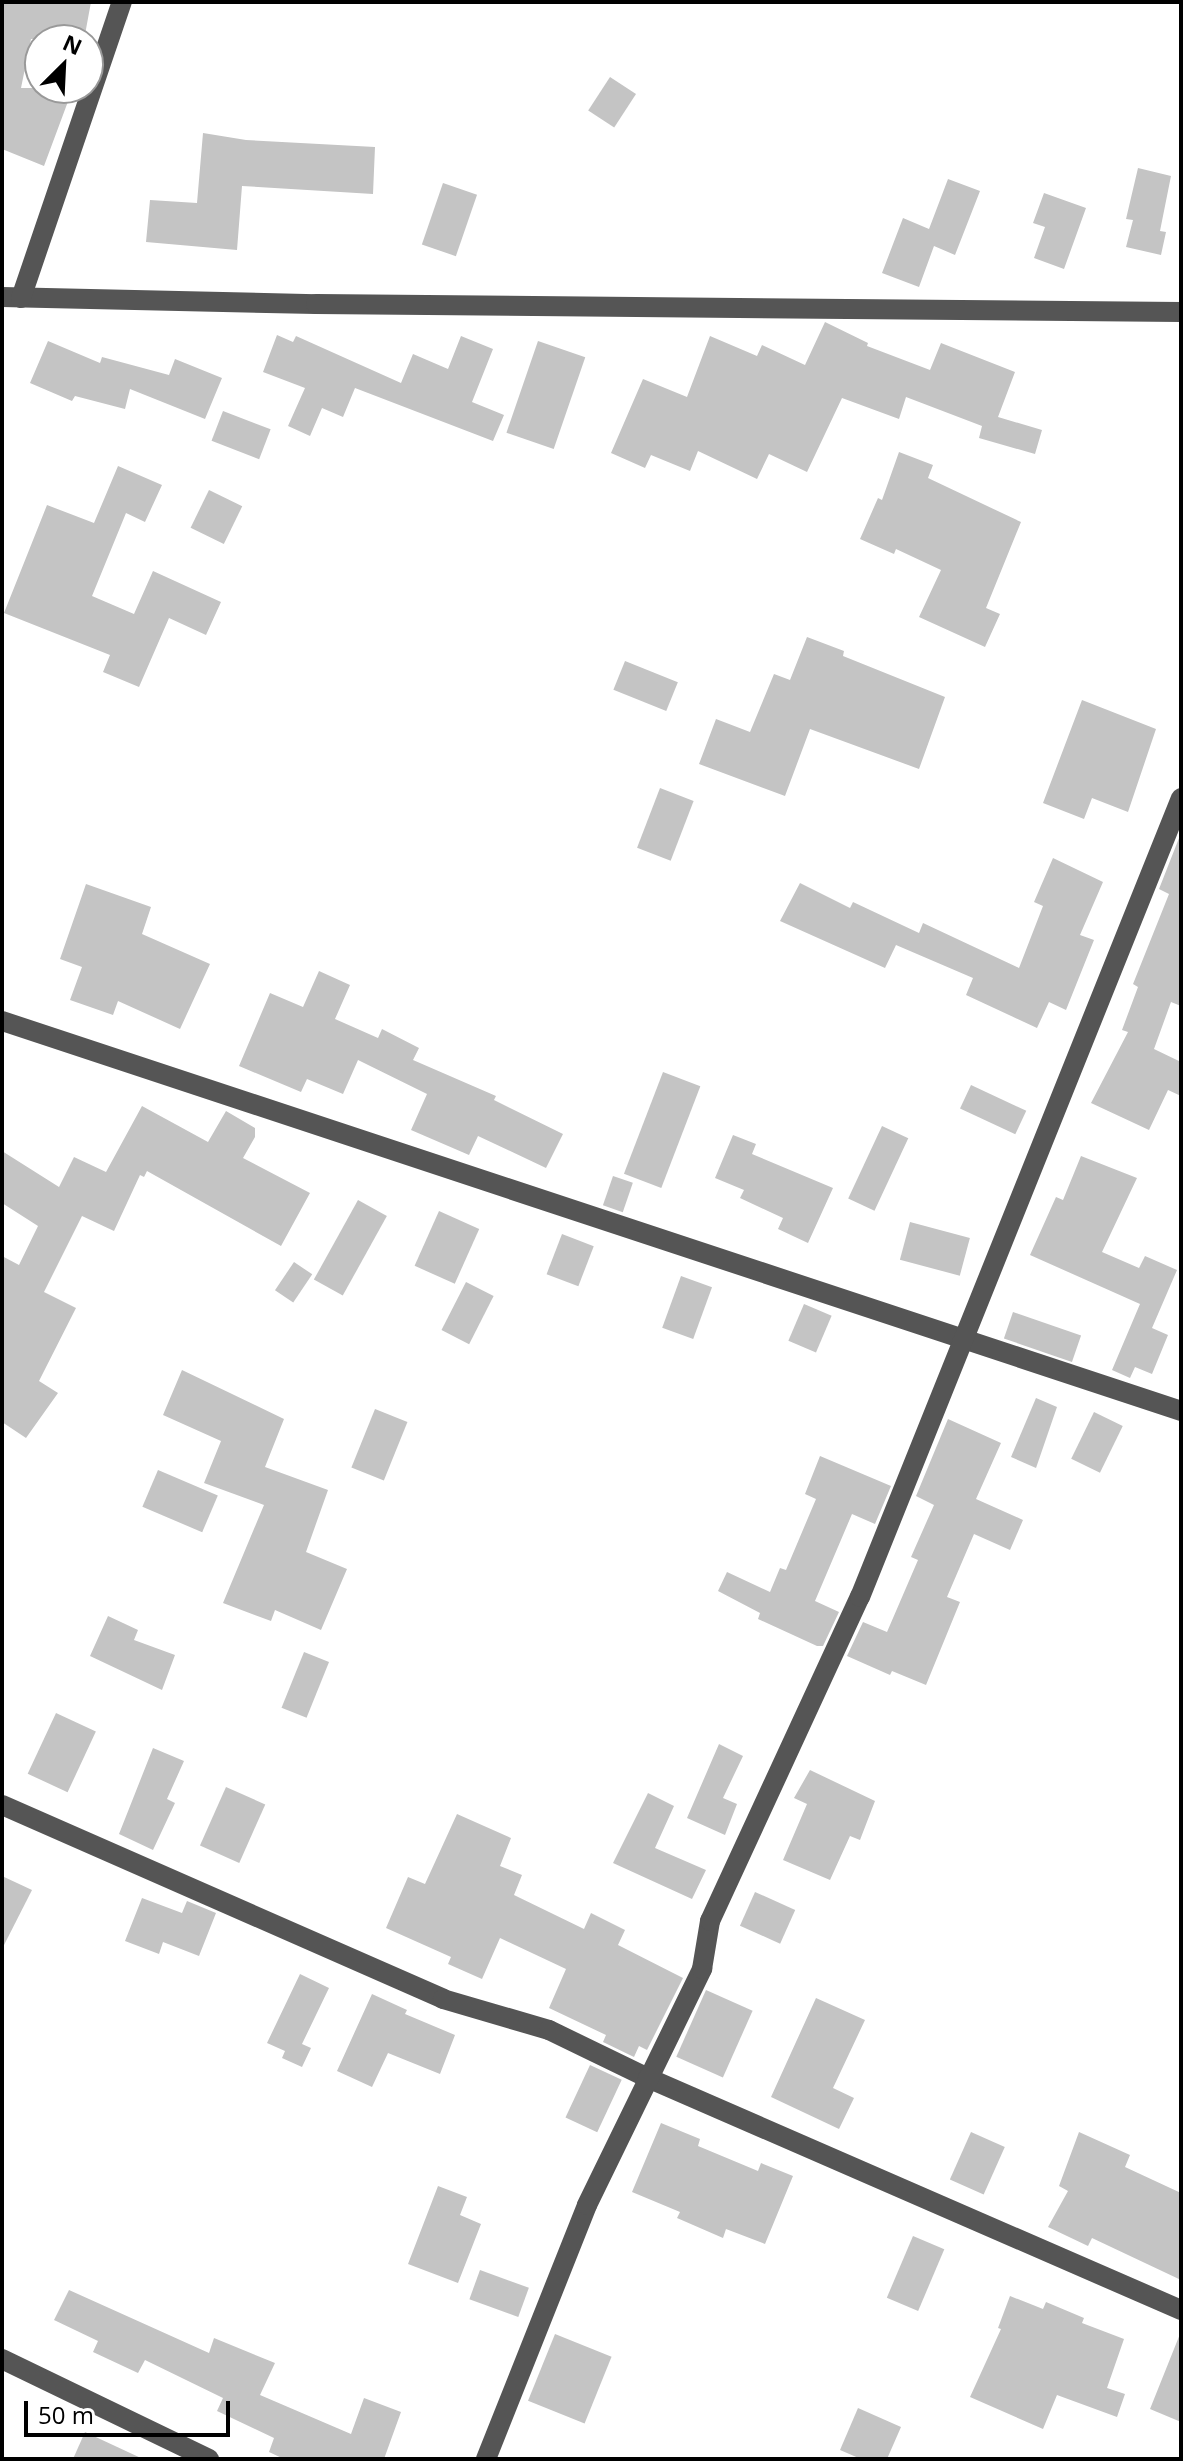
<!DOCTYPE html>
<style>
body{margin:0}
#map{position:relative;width:1183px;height:2461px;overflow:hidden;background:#fff;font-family:"Open Sans",sans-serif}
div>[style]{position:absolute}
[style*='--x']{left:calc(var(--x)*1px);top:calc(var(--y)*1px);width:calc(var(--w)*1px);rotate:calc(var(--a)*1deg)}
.building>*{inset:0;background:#c4c4c4;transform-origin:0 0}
.minor>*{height:20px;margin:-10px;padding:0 10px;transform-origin:10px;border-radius:10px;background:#555}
span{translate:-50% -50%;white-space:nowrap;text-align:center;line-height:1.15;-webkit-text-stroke:6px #fff;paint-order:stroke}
.frame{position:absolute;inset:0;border:4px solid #000;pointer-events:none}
.north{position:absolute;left:24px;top:24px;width:80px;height:80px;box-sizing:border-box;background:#fff;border:2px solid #999;border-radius:50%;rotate:24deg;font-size:22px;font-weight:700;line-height:32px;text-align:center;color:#000}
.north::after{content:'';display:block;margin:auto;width:28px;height:36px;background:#000;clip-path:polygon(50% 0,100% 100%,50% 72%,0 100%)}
.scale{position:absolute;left:24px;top:2401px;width:206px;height:36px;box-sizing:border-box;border:4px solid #000;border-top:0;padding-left:10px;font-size:24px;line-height:28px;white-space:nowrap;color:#000;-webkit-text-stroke:6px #fff;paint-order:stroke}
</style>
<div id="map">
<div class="building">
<div style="clip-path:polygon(2px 2px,91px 2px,84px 40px,31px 39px,21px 88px,73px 88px,44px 166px,2px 149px)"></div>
<div style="left:610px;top:77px;width:31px;height:40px;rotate:33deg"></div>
<div style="clip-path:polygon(203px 133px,246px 140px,375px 147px,373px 194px,242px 186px,237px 250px,146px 242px,150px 200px,197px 203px)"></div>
<div style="clip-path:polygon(1138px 168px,1171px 176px,1160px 231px,1166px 232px,1161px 255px,1126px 247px,1133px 220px,1126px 219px)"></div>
<div style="clip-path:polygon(948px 179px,980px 191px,955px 255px,934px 246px,919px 287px,882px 273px,903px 218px,929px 229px)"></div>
<div style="left:443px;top:183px;width:36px;height:65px;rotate:19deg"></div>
<div style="clip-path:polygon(1044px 193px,1086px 208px,1064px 269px,1034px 258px,1045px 227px,1033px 223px)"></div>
<div style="clip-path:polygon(825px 322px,868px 343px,867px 346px,930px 370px,941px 343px,1015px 372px,998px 417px,1042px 430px,1035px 454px,979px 438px,982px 426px,906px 397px,899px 419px,842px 398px,807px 472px,769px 454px,757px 479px,698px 451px,690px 471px,651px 455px,645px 468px,611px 453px,643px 379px,687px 397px,710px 336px,757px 356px,762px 345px,805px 365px)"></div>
<div style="clip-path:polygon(277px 335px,293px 342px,296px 336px,401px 383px,413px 354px,448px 369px,461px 336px,493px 349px,472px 402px,504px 415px,493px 441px,355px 388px,343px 417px,322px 408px,310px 436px,288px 426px,305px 388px,263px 372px)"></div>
<div style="clip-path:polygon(48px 341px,100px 363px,102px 357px,169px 375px,175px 359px,222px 378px,205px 419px,130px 389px,125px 409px,75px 396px,72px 401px,30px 383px)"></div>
<div style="left:538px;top:341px;width:50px;height:97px;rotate:19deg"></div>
<div style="left:223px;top:411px;width:51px;height:32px;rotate:21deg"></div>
<div style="clip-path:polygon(899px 452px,933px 465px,928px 478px,1021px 522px,986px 608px,1000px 614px,985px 647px,919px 617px,941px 570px,896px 549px,894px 554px,860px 539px,878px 498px,882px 500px)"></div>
<div style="clip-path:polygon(118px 466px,162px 485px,145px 522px,126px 513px,92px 596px,134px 614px,153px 571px,221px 602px,206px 635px,169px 618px,139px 687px,103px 672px,110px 655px,4px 613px,47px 505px,94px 523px)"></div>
<div style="left:209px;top:490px;width:37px;height:42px;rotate:26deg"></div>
<div style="clip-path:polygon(807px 637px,844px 651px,843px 656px,945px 697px,919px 769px,810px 729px,785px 796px,699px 764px,716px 719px,750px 732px,774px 674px,790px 680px)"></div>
<div style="left:625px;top:661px;width:57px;height:31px;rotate:22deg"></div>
<div style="clip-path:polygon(1082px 700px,1156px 729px,1128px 812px,1092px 798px,1084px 819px,1043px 803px)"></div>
<div style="left:660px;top:788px;width:36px;height:64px;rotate:21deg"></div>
<div style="clip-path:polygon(1181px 833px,1181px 1006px,1171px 1002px,1154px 1049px,1181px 1062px,1181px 1096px,1168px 1090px,1149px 1130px,1091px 1103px,1128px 1032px,1122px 1030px,1138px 987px,1133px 984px,1169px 894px,1159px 889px)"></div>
<div style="clip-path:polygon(1053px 858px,1103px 882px,1080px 935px,1094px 940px,1066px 1010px,1049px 1002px,1037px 1028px,966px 995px,973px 978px,896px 945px,885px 968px,780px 921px,800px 883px,850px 908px,853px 902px,919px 933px,923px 923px,1019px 968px,1043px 906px,1034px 902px)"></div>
<div style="clip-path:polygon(86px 884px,151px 907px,142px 934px,210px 964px,180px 1029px,118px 1001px,113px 1015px,70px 1000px,82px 967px,60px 959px)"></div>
<div style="clip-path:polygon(319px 971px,350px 985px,335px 1019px,378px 1038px,382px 1029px,419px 1048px,413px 1060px,496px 1096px,494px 1100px,563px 1134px,546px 1168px,478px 1136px,469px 1155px,411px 1130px,427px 1094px,358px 1060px,343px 1094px,307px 1079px,301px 1092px,239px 1066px,270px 993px,303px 1007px)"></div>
<div style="left:663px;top:1072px;width:40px;height:109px;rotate:21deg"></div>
<div style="left:971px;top:1085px;width:61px;height:26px;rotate:25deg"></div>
<div style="clip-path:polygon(142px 1106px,208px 1142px,226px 1111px,255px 1128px,255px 1137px,243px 1158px,310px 1193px,281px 1246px,147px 1171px,144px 1177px,140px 1175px,114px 1231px,82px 1216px,44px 1292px,76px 1308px,39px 1381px,58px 1393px,26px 1438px,2px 1422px,2px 1256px,19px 1265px,38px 1226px,2px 1203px,2px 1151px,59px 1187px,74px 1157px,106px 1172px)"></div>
<div style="left:882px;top:1126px;width:29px;height:80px;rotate:25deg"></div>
<div style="clip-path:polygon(733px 1135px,756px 1144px,752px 1154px,833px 1188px,808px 1243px,778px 1229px,783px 1218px,740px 1198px,744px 1190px,715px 1178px)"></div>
<div style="clip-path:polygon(1081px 1156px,1137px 1178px,1102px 1252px,1139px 1268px,1145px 1256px,1177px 1270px,1152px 1328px,1168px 1335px,1152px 1374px,1135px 1367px,1130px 1378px,1112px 1370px,1140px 1304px,1030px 1255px,1056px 1197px,1063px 1200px)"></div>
<div style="left:613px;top:1176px;width:21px;height:31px;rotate:19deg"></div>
<div style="left:358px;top:1200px;width:33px;height:91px;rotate:29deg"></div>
<div style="left:439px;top:1211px;width:44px;height:60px;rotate:24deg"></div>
<div style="left:910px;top:1222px;width:62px;height:39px;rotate:15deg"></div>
<div style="left:562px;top:1234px;width:34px;height:43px;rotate:21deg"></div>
<div style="left:294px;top:1262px;width:22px;height:34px;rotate:34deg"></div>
<div style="left:681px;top:1276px;width:33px;height:55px;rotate:20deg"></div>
<div style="left:466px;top:1282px;width:31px;height:54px;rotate:27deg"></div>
<div style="left:804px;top:1304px;width:30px;height:40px;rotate:23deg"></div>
<div style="left:1013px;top:1312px;width:72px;height:28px;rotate:19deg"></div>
<div style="clip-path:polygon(182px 1370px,284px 1419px,265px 1467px,328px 1490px,306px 1552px,347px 1569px,321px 1630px,275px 1610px,271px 1621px,223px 1603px,264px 1505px,204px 1483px,221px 1441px,163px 1415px)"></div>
<div style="clip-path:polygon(1036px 1398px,1057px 1407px,1036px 1468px,1011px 1457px)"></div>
<div style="left:375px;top:1409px;width:35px;height:63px;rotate:22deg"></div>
<div style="left:1094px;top:1412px;width:32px;height:52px;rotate:26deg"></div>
<div style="clip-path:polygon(948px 1419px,1001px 1443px,976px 1499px,1023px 1520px,1010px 1550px,974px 1534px,947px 1597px,960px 1602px,926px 1685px,892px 1671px,890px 1675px,847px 1656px,863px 1622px,887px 1632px,918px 1560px,911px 1557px,934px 1505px,916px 1496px)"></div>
<div style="clip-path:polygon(820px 1456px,891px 1486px,875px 1524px,852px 1514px,815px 1601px,839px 1612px,823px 1646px,817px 1646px,758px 1619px,760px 1613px,718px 1591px,727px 1572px,770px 1592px,780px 1568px,786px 1570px,816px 1499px,805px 1494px)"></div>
<div style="left:158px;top:1470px;width:65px;height:40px;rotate:23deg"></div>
<div style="clip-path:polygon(108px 1616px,138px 1630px,134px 1640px,175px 1655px,162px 1690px,90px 1656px)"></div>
<div style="left:304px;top:1652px;width:27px;height:60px;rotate:22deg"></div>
<div style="left:56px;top:1713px;width:44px;height:67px;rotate:25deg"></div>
<div style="clip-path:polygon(719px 1744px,743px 1756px,723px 1798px,737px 1804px,725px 1835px,687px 1818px)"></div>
<div style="clip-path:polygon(153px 1748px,184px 1761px,167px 1799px,175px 1803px,153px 1850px,119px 1834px)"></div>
<div style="clip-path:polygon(810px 1770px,875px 1801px,860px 1840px,850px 1836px,830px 1880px,783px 1860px,807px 1804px,794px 1798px)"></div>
<div style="left:226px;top:1787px;width:43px;height:64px;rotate:24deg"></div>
<div style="clip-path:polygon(648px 1793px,674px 1806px,655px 1848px,706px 1870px,692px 1899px,613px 1863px)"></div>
<div style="clip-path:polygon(457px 1814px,511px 1838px,500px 1866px,522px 1875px,514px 1895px,584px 1929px,591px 1913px,625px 1930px,618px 1945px,683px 1978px,647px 2050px,639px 2046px,634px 2057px,603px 2042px,606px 2035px,549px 2008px,566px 1969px,500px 1938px,482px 1979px,448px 1964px,451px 1957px,386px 1928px,408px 1877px,425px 1884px)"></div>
<div style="clip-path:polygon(2px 1876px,32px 1890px,2px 1949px)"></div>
<div style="left:755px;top:1892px;width:44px;height:37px;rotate:24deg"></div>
<div style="clip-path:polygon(142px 1898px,182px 1913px,187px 1901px,216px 1913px,199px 1956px,163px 1942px,159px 1954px,125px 1941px)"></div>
<div style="clip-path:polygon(300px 1974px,329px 1988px,302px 2044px,311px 2048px,302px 2067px,282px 2058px,285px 2051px,267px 2043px)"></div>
<div style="left:706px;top:1990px;width:51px;height:73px;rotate:24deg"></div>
<div style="clip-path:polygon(372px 1994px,407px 2010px,405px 2014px,455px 2035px,440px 2074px,388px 2053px,372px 2087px,337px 2071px)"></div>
<div style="clip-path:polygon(816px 1998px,865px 2020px,833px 2088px,854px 2098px,839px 2129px,771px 2097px)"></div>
<div style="left:590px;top:2065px;width:35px;height:58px;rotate:25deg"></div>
<div style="clip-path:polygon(661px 2123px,700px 2139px,698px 2146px,758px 2171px,761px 2163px,793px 2176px,765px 2244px,726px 2229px,723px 2238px,677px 2218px,680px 2212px,632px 2192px)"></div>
<div style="left:971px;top:2132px;width:37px;height:52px;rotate:24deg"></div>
<div style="clip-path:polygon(1079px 2132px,1130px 2155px,1125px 2167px,1181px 2193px,1181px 2280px,1092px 2238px,1088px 2246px,1048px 2227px,1068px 2191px,1059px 2186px)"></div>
<div style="clip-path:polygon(438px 2186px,467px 2197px,460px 2215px,481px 2224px,458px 2283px,408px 2264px)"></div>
<div style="left:913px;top:2236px;width:34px;height:67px;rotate:23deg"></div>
<div style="left:480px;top:2270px;width:52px;height:31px;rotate:20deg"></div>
<div style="clip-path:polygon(69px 2290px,209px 2353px,214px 2338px,275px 2363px,260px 2395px,351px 2434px,364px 2398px,401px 2412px,384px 2459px,284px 2459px,269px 2452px,274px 2438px,217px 2411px,223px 2398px,145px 2360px,138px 2373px,93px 2352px,98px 2341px,54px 2320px)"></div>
<div style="clip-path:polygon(1010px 2296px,1043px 2309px,1046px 2302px,1084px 2318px,1082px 2323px,1124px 2339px,1107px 2388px,1125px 2394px,1117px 2417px,1057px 2395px,1043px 2429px,970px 2397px,1001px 2329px,998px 2328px)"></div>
<div style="left:555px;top:2334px;width:61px;height:72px;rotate:22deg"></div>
<div style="clip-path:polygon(1180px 2334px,1181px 2334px,1181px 2422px,1150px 2409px)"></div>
<div style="clip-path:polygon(858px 2408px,901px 2427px,887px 2459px,861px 2459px,840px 2450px)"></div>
<div style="clip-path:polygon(85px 2432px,143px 2459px,73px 2459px)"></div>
</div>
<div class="minor">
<div style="--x:2;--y:297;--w:314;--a:1.3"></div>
<div style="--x:316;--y:304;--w:865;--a:0.53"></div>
<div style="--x:21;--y:298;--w:313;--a:-71.2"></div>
<div style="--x:2;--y:1021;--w:1242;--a:18.3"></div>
<div style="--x:2;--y:1805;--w:482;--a:23.7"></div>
<div style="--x:443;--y:1999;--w:110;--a:16.3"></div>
<div style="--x:549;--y:2030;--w:110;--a:25.9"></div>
<div style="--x:648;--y:2078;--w:581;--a:23.52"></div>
<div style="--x:2;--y:2359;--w:230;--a:25.8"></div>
<div style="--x:486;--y:2459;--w:273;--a:-68.3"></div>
<div style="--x:587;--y:2205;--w:263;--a:-64"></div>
<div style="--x:702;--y:1969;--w:49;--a:-80.5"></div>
<div style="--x:710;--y:1921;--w:357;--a:-65.2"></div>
<div style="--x:860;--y:1597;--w:861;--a:-68.11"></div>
</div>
<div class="frame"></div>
<div class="north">N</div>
<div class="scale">50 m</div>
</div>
